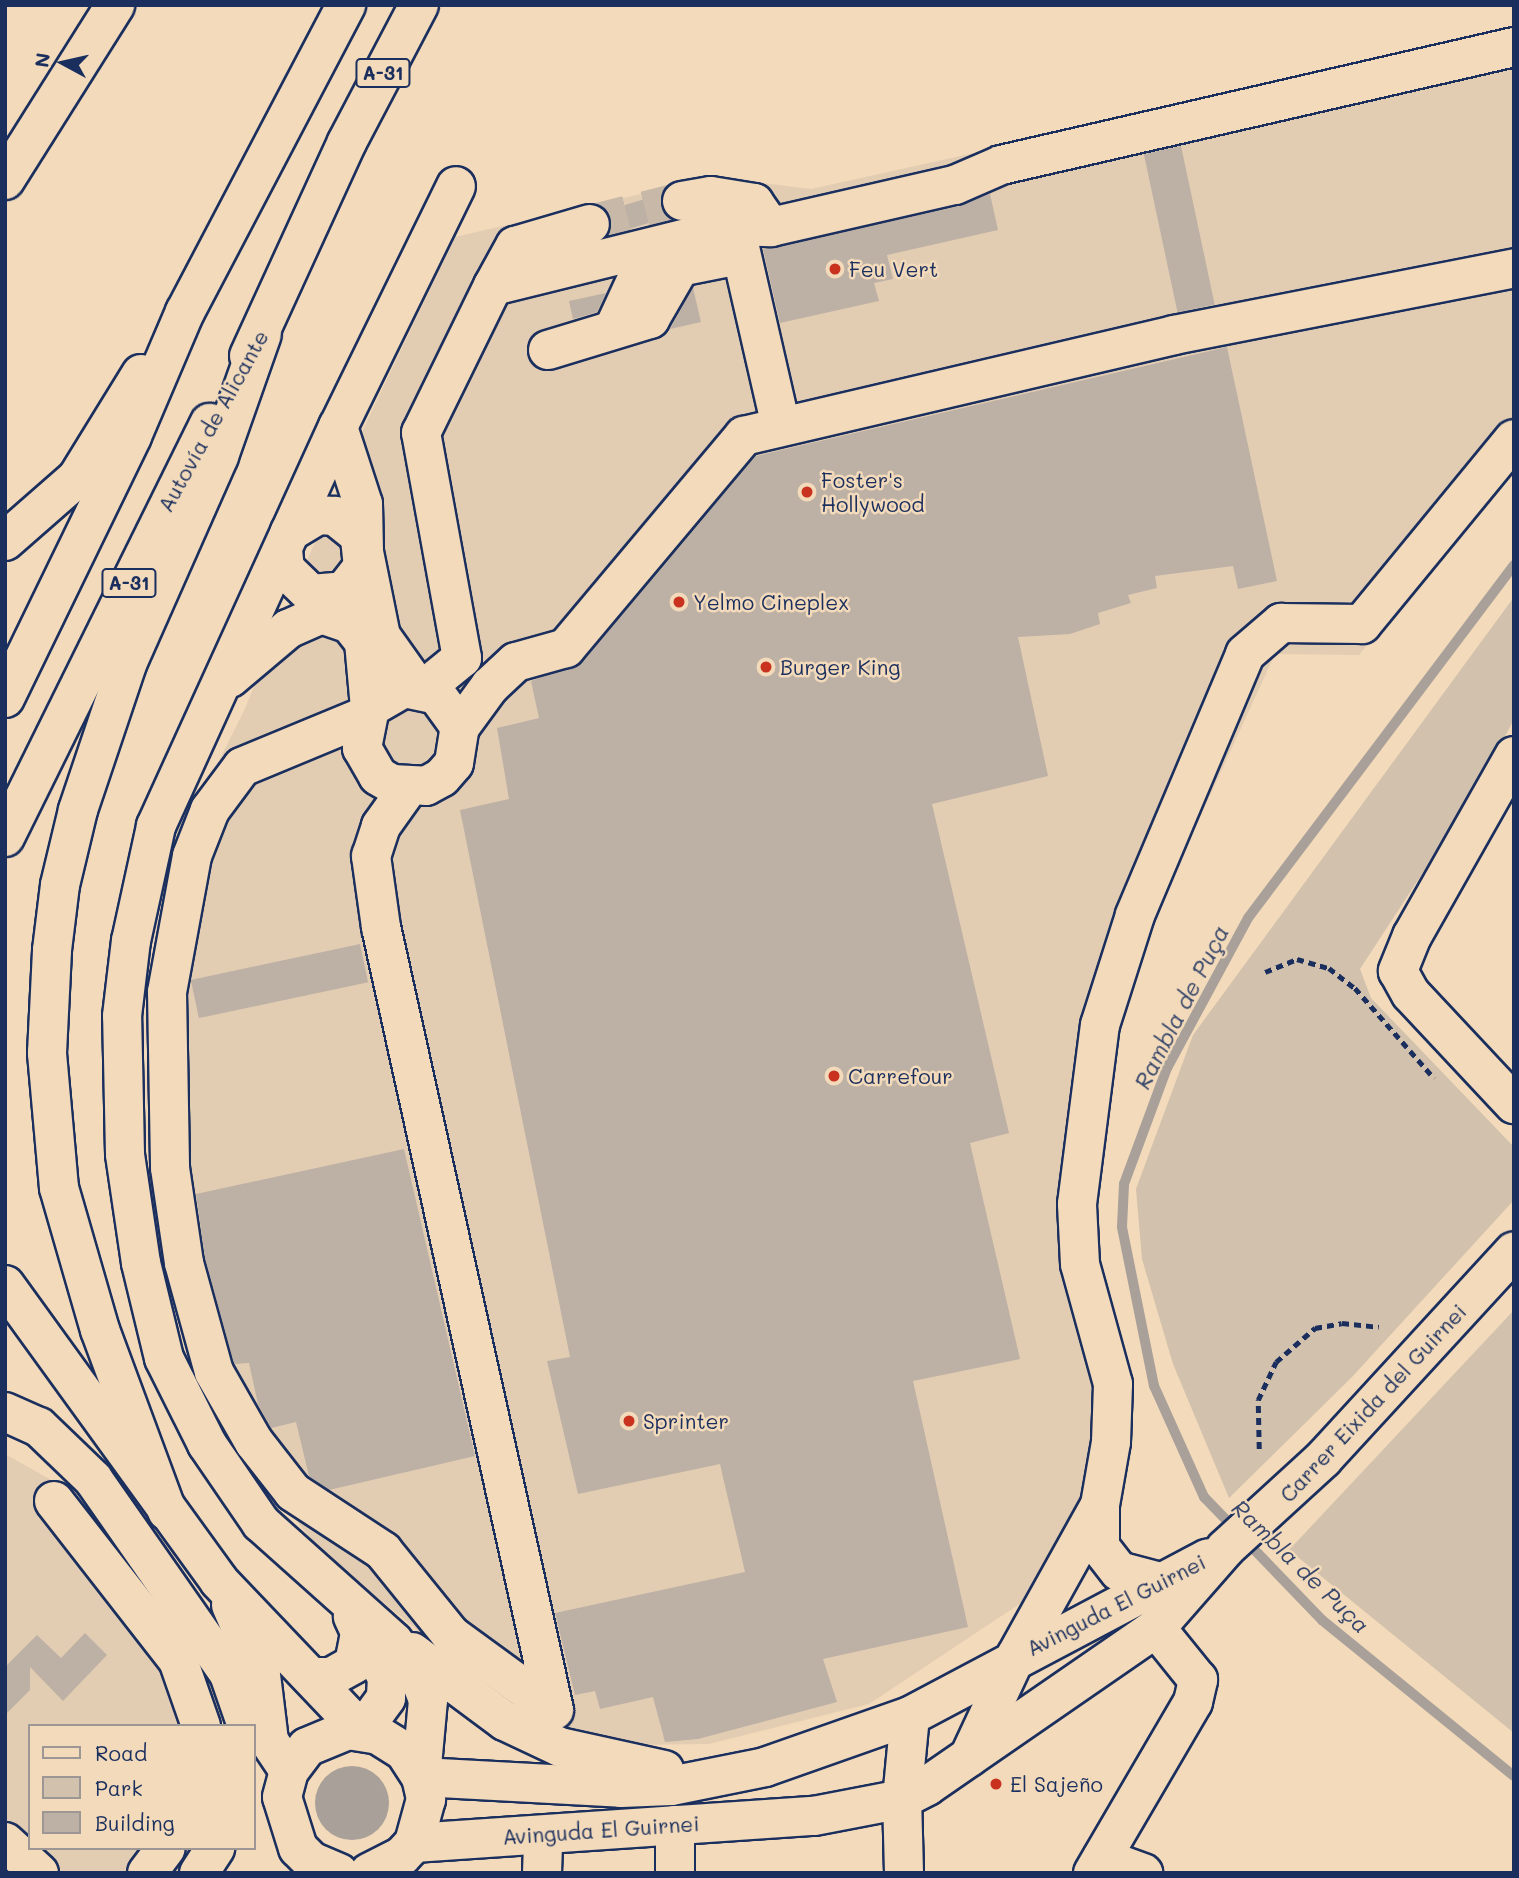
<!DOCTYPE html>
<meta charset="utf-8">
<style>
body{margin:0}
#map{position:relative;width:1519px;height:1878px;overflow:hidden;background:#f2daba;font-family:Mali,sans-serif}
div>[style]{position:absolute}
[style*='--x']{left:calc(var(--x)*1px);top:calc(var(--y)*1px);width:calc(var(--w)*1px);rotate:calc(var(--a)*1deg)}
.built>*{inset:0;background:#e2cdb3}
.green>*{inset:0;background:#d2c1ad}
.water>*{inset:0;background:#a9a09a}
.round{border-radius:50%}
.stream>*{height:10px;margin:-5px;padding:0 5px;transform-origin:5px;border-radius:5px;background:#a9a09a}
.building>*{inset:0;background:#bdb0a4;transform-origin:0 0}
.minor-tunnel>*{height:38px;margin-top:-19px;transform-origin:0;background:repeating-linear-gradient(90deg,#c7b8a8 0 38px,transparent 0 57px)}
.path>*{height:4.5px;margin-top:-2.25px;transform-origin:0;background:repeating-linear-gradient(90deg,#1b2f5e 0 7px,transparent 0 12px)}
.roads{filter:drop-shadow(2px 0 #1b2f5e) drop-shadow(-2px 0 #1b2f5e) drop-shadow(0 2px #1b2f5e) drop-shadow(0 -2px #1b2f5e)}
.minor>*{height:38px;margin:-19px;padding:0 19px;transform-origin:19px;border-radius:19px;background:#f2daba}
.highway>*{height:38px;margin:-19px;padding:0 19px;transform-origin:19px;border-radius:19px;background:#f2daba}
.dots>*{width:19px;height:19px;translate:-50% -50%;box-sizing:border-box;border:4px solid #f2daba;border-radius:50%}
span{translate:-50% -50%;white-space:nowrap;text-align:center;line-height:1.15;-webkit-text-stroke:5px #f2daba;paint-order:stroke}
.shield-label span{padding:2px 5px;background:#f2daba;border:2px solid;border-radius:5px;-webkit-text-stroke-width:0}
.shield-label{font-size:19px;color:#1b2f5e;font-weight:700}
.poi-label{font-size:21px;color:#1b2f5e}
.left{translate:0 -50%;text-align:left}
.street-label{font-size:21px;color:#1b2f5e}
.water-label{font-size:23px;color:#37466a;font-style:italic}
.frame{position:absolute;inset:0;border:7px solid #1b2f5e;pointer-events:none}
.legend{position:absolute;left:28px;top:1724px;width:228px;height:126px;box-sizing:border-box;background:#f2daba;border:2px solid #9c9695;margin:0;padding:9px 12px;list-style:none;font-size:21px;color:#1b2f5e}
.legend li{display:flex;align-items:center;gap:14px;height:35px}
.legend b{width:35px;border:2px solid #9c9695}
.north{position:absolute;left:28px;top:28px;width:70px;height:70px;-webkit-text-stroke:5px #f2daba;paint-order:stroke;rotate:278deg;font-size:19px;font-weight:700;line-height:28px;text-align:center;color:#1b2f5e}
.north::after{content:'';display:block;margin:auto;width:24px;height:32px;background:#1b2f5e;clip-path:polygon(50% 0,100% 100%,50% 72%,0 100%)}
</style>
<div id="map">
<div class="built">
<div style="clip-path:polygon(1514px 34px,1514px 467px,1359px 655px,1275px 654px,1124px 983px,1097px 1104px,1092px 1247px,1110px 1520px,1027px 1599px,869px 1704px,709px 1744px,621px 1745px,546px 1726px,439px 1648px,320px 1550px,256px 1471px,177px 1307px,188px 822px,243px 713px,357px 442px,455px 237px,714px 177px,811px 189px)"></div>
<div style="clip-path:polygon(5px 1454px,69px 1490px,206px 1681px,223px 1726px,30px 1726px,30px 1848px,200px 1848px,178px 1873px,5px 1873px)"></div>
</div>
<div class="green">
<div style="clip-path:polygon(1514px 597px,1514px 719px,1480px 785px,1360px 969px,1371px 998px,1514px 1147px,1514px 1200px,1352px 1377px,1229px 1498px,1173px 1364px,1142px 1259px,1136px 1189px,1193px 1035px)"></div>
<div style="clip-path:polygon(1514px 1310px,1514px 1733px,1289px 1550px)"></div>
</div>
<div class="water">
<div class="round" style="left:315px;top:1766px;width:74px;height:74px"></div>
</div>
<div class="stream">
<div style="--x:1236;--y:1530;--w:46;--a:-134.1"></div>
<div style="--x:1204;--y:1497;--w:122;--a:-114.2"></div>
<div style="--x:1154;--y:1386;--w:162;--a:-101.4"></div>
<div style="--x:1122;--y:1227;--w:43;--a:-87.3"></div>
<div style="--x:1124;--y:1184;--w:124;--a:-69.7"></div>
<div style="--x:1167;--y:1068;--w:170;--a:-61.6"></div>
<div style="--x:1248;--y:918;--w:442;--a:-53"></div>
<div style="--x:1246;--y:1541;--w:110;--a:46.1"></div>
<div style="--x:1322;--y:1620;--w:247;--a:39.1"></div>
</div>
<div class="building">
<div style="left:1181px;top:146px;width:162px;height:38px;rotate:78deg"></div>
<div style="left:661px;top:194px;width:24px;height:58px;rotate:73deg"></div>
<div style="clip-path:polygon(990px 194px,998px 230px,887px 255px,893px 279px,874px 283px,879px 301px,780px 323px,763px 249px,960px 206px)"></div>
<div style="clip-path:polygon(693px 288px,701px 322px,670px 329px)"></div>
<div style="clip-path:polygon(606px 293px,597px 312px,573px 319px,569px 301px)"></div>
<div style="clip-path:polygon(1227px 347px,1277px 581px,1238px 589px,1233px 566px,1155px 576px,1157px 588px,1128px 595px,1131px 603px,1098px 613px,1100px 624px,1070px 634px,1018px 637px,1048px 776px,932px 804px,1009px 1133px,970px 1143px,1020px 1359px,913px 1381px,968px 1627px,823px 1659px,837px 1702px,698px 1739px,665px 1742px,653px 1697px,600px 1709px,595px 1691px,575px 1695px,555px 1613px,745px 1572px,720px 1464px,578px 1494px,547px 1361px,570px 1357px,460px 810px,509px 799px,497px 728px,539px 718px,531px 681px,583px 662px,756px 456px)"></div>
<div style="left:360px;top:944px;width:39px;height:173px;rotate:78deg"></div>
<div style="clip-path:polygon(404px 1149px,475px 1456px,329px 1490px,309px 1476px,296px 1422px,271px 1428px,258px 1404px,249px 1363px,234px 1364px,205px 1258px,196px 1194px)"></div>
<div style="clip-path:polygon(85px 1633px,107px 1655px,63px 1701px,30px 1667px,30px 1690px,5px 1715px,5px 1667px,37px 1635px,61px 1658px)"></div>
</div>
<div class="minor-tunnel">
<div style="--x:590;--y:224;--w:95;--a:-14"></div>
</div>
<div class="path">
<div style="--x:1265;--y:972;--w:35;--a:-22"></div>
<div style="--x:1297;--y:959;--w:33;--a:16"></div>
<div style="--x:1329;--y:968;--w:33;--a:38"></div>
<div style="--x:1355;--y:988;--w:120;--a:48.7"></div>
<div style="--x:1259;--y:1449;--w:49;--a:-91.2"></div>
<div style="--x:1258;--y:1400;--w:42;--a:-64.7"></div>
<div style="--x:1276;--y:1362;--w:52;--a:-41.1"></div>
<div style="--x:1315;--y:1328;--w:27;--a:-10"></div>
<div style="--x:1342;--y:1323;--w:37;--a:6"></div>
</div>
<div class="roads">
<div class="minor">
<div style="--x:5;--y:180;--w:207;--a:-57.8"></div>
<div style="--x:682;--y:201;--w:29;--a:-10"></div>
<div style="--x:711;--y:196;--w:44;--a:9.2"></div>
<div style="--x:754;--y:203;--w:28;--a:55"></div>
<div style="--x:736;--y:230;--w:201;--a:77.1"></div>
<div style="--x:493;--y:286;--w:46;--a:-61.2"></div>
<div style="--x:515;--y:246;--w:78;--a:-16.3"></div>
<div style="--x:615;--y:326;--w:86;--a:-65.2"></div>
<div style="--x:548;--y:350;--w:107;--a:-16.9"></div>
<div style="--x:650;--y:319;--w:60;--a:-60"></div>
<div style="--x:680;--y:267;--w:60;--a:-11.5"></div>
<div style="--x:338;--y:427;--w:81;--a:72"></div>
<div style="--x:363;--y:504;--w:48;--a:88.8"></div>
<div style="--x:364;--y:552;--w:86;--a:78.6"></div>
<div style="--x:381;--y:636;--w:64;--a:54.6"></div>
<div style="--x:283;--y:550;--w:19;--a:84"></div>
<div style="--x:285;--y:569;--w:36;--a:44"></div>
<div style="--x:311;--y:594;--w:33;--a:-5"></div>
<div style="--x:344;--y:591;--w:31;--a:-52"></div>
<div style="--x:363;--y:567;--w:31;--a:-96"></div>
<div style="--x:360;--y:536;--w:32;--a:-141"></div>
<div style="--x:335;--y:516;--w:17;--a:-177"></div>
<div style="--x:318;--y:515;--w:33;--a:149"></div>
<div style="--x:230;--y:678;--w:76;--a:-40.2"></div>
<div style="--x:288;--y:629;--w:36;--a:-24"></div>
<div style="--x:321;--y:614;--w:31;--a:19"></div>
<div style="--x:350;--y:624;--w:23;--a:52"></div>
<div style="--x:364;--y:642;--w:66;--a:84.8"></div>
<div style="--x:424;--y:689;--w:49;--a:-39.2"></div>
<div style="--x:462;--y:658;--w:229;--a:-100.3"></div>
<div style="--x:421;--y:433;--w:164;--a:-63.9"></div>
<div style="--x:493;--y:286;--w:249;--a:-13.9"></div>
<div style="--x:735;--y:226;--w:36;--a:2"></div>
<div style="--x:771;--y:227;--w:189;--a:-12.9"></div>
<div style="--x:955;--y:185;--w:50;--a:-23.5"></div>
<div style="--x:1001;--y:165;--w:526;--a:-12.95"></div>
<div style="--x:365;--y:716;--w:133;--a:157.5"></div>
<div style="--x:242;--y:767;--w:54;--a:126.7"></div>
<div style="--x:210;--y:810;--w:49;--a:111.4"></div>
<div style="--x:192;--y:856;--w:138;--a:100.4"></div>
<div style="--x:167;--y:992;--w:176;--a:89"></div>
<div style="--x:170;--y:1168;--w:96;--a:81.6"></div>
<div style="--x:184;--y:1263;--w:113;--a:74.6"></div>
<div style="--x:214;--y:1372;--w:81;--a:60.3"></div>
<div style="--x:254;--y:1442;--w:63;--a:52"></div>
<div style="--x:293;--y:1492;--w:108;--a:33.2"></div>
<div style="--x:383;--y:1551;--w:108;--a:51"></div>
<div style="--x:451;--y:1635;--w:127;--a:36.1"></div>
<div style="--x:460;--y:727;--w:39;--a:-126"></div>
<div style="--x:437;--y:695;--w:34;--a:-168"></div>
<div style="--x:404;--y:688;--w:39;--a:150"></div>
<div style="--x:370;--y:708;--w:41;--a:101.3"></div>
<div style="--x:362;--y:748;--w:32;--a:60"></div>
<div style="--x:378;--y:776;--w:16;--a:30"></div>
<div style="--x:392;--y:784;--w:34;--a:3"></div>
<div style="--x:426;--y:786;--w:18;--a:-29"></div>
<div style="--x:442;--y:777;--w:18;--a:-49"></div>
<div style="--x:454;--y:763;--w:36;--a:-81"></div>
<div style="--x:460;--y:727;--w:51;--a:-53.8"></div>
<div style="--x:490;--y:686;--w:35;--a:-43"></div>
<div style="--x:516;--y:662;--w:52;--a:-15.6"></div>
<div style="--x:566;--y:648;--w:277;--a:-50"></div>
<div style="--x:744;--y:436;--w:442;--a:-13.2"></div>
<div style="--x:1174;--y:335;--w:347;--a:-11.1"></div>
<div style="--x:1514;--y:756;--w:207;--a:119.5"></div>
<div style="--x:1412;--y:936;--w:38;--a:112"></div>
<div style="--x:1398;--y:971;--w:26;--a:61"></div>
<div style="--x:1411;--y:994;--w:151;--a:46.9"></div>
<div style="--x:408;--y:788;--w:47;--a:125.4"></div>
<div style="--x:381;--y:826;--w:32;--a:108"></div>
<div style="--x:371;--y:856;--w:72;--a:82"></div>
<div style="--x:381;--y:927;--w:802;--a:77.54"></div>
<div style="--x:5;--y:1285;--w:365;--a:54.1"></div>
<div style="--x:219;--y:1581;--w:207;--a:46.4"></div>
<div style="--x:54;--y:1501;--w:202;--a:52.1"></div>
<div style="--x:178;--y:1660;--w:70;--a:70.8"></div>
<div style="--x:1100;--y:1505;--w:42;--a:90"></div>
<div style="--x:1100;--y:1547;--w:31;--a:52"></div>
<div style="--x:1119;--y:1571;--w:42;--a:15"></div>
<div style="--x:231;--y:1605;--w:76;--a:66.8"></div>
<div style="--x:261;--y:1675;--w:66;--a:83.1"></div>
<div style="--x:269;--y:1741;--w:36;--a:56"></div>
<div style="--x:361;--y:1633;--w:51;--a:59.4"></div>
<div style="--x:387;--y:1677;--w:21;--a:93"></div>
<div style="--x:386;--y:1698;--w:41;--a:126"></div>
<div style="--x:412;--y:1652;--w:116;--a:36.6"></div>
<div style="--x:505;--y:1721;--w:61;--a:25.3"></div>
<div style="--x:560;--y:1747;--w:107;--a:12.5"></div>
<div style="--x:312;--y:1677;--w:19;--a:0"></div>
<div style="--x:331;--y:1677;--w:26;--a:-29"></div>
<div style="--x:354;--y:1664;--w:33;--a:-79"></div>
<div style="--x:360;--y:1632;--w:17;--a:-115"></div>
<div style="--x:969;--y:1757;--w:111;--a:-65"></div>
<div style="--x:1016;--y:1656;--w:173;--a:-60.9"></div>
<div style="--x:1100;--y:1505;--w:64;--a:-80.1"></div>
<div style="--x:1111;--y:1442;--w:58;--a:-88"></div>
<div style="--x:1113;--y:1384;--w:124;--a:-105.4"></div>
<div style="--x:1080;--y:1264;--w:60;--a:-92.9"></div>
<div style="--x:1077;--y:1204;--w:180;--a:-82.7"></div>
<div style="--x:1100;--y:1025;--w:115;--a:-72.3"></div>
<div style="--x:1135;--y:915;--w:283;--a:-67.1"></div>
<div style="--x:1245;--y:654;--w:48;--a:-40.7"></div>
<div style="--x:1281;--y:623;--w:81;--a:0.7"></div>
<div style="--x:1362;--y:624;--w:239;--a:-50.6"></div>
<div style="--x:421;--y:1777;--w:77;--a:-84.8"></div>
<div style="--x:428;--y:1700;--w:28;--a:-111"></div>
<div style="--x:418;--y:1674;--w:41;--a:-127.1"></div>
<div style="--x:393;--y:1641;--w:177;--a:-138.2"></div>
<div style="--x:261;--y:1523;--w:96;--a:-124.4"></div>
<div style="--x:207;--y:1444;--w:96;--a:-116.6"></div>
<div style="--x:164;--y:1358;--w:98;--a:-103.6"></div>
<div style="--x:141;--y:1263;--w:110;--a:-98.4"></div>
<div style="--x:125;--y:1154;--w:138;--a:-91.2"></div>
<div style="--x:122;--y:1016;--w:76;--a:-83.2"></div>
<div style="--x:131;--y:941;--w:118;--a:-77.7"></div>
<div style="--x:156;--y:826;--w:439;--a:-65.5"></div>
<div style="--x:338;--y:427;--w:268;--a:-63.9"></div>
<div style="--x:421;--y:1777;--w:200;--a:3.1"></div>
<div style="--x:621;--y:1788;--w:50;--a:-2.3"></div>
<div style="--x:671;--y:1786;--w:96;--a:-11.4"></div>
<div style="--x:765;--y:1767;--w:154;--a:-19.4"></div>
<div style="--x:910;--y:1716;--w:337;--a:-27.9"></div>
<div style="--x:5;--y:1842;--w:46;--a:42.4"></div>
<div style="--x:414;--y:1843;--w:401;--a:-3.9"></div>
<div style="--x:814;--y:1816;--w:90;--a:-10.9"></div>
<div style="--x:902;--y:1799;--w:28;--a:-27"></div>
<div style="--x:927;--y:1786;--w:278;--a:-34.6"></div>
<div style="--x:1156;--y:1628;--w:106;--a:-48.8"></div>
<div style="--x:1226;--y:1548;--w:132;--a:-42.5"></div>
<div style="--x:1323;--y:1459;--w:282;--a:-47.4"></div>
<div style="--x:1102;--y:1858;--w:44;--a:20.1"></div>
<div style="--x:147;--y:1873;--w:31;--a:-53"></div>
<div style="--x:199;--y:1873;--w:30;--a:-57"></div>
<div style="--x:339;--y:1873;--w:30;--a:-157"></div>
<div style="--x:311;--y:1861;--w:18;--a:-135"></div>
<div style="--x:298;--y:1848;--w:53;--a:-107.4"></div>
<div style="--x:282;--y:1797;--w:27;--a:-75"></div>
<div style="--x:289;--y:1771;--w:30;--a:-53"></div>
<div style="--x:307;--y:1747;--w:44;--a:-22.5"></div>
<div style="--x:348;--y:1730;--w:30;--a:9"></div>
<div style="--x:378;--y:1735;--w:31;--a:32"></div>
<div style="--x:404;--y:1751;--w:31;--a:57"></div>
<div style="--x:421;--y:1777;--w:23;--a:77"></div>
<div style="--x:426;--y:1799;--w:46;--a:105.3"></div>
<div style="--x:414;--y:1843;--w:18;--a:133"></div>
<div style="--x:402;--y:1856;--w:37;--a:153"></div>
<div style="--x:542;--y:1873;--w:38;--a:-88"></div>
<div style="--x:675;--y:1873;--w:48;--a:-90"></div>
<div style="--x:904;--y:1873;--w:74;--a:-91.5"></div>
<div style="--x:902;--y:1799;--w:83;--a:-84.5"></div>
<div style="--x:1093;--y:1873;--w:198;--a:-59.7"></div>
<div style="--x:1193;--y:1702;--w:23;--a:-77"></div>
<div style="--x:1198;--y:1680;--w:67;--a:-128.9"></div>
</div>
<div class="highway">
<div style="--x:249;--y:356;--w:235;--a:-65.4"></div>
<div style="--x:347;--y:142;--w:155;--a:-62.3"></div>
<div style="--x:5;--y:541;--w:96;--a:-41.2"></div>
<div style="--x:77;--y:478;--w:122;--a:-58.4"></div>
<div style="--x:5;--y:698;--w:291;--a:-64.1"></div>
<div style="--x:132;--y:436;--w:135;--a:-66.9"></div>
<div style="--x:185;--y:312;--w:347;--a:-62.3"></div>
<div style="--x:5;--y:837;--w:462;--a:-63.7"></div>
<div style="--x:5;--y:1412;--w:37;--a:24"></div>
<div style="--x:39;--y:1427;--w:75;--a:43.9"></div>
<div style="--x:93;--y:1479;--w:238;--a:55.1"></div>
<div style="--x:229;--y:1674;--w:55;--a:70.9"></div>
<div style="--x:167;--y:1511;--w:193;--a:-110.3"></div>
<div style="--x:100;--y:1330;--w:148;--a:-106.1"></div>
<div style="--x:59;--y:1188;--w:136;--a:-95.1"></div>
<div style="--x:47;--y:1053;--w:103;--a:-87.2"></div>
<div style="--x:52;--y:950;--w:65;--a:-83"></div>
<div style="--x:60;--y:885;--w:77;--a:-76.5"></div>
<div style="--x:78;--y:810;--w:154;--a:-71.4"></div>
<div style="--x:127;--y:664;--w:227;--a:-66.1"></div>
<div style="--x:219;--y:456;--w:129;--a:-70.6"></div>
</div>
</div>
<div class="dots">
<div style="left:835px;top:269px;background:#c8321e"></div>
<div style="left:807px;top:492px;background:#c8321e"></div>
<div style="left:679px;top:602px;background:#c8321e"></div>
<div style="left:766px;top:667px;background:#c8321e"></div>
<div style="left:834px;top:1076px;background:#c8321e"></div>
<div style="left:629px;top:1421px;background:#c8321e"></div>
<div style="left:996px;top:1784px;background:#c8321e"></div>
</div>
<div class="shield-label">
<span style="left:383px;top:73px">A-31</span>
<span style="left:129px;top:583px">A-31</span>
</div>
<div class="poi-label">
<span class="left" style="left:849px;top:269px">Feu Vert</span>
<span class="left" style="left:821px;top:492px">Foster's<br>Hollywood</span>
<span class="left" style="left:693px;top:602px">Yelmo Cineplex</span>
<span class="left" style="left:780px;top:667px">Burger King</span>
<span class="left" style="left:848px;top:1076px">Carrefour</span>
<span class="left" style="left:643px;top:1421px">Sprinter</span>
<span class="left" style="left:1010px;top:1784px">El Sajeño</span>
</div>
<div class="street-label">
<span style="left:213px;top:421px;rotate:-61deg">Autovía de Alicante</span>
<span style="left:1373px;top:1403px;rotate:-47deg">Carrer Eixida del Guirnei</span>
<span style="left:1116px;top:1605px;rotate:-27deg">Avinguda El Guirnei</span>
<span style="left:601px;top:1830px;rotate:-4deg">Avinguda El Guirnei</span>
</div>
<div class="water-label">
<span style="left:1181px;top:1007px;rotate:-63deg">Rambla de Puça</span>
<span style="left:1301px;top:1566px;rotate:44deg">Rambla de Puça</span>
</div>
<div class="frame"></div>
<ul class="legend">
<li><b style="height:9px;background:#f2daba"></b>Road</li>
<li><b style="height:19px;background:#d2c1ad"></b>Park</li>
<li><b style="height:19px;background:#bdb0a4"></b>Building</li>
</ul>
<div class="north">N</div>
</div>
